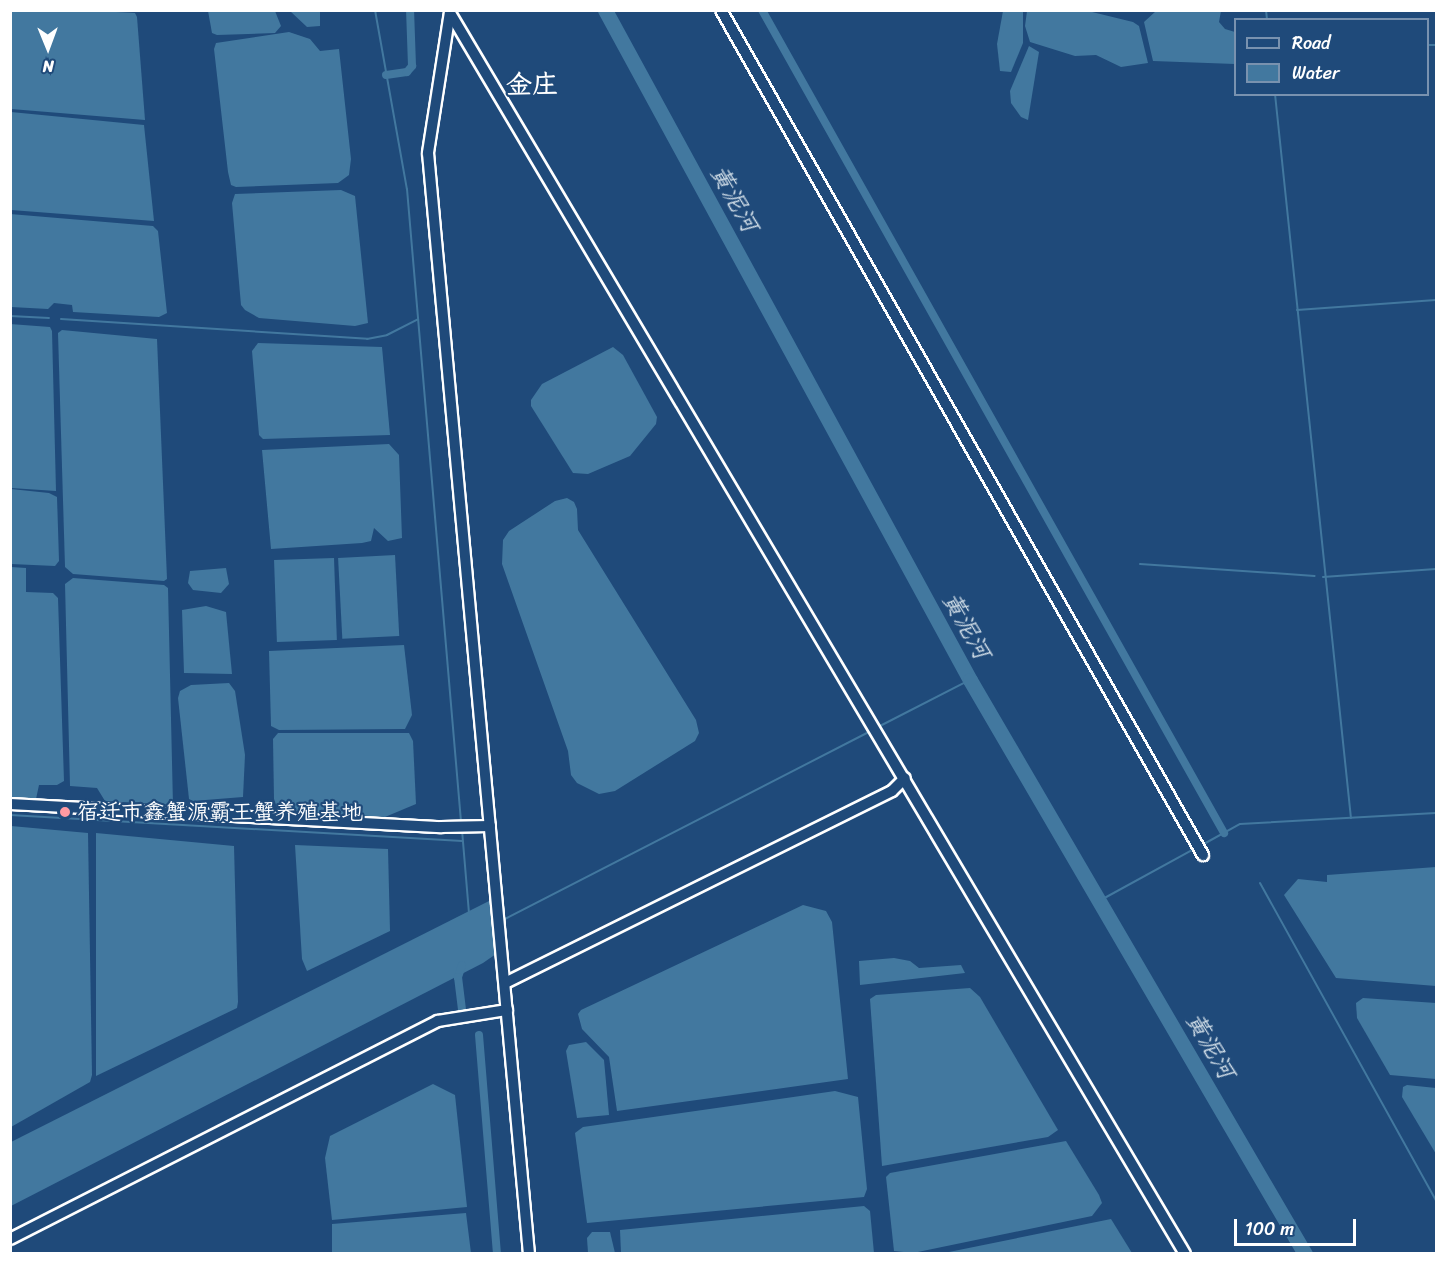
<!DOCTYPE html>
<meta charset="utf-8">
<style>
body{margin:0}
#map{position:relative;width:1447px;height:1264px;overflow:hidden;background:#1f4a7a;font-family:Sriracha,"LXGW WenKai TC",sans-serif}
div>[style]{position:absolute}
[style*='--x']{left:calc(var(--x)*1px);top:calc(var(--y)*1px);width:calc(var(--w)*1px);rotate:calc(var(--a)*1deg)}
.water>*{inset:0;background:#42789f;transform-origin:0 0}
.stream>*{height:2px;margin:-1px;padding:0 1px;transform-origin:1px;border-radius:1px;background:#42789f}
.canal>*{height:8px;margin:-4px;padding:0 4px;transform-origin:4px;border-radius:4px;background:#42789f}
.river>*{height:15px;margin:-7.5px;padding:0 7.5px;transform-origin:7.5px;border-radius:7.5px;background:#42789f}
.roads{filter:drop-shadow(2px 0 #fff) drop-shadow(-2px 0 #fff) drop-shadow(0 2px #fff) drop-shadow(0 -2px #fff)}
.minor>*{height:10px;margin:-5px;padding:0 5px;transform-origin:5px;border-radius:5px;background:#1f4a7a}
.dots>*{width:16px;height:16px;translate:-50% -50%;box-sizing:border-box;border:3px solid #1f4a7a;border-radius:50%}
span{translate:-50% -50%;white-space:nowrap;text-align:center;line-height:1.15;-webkit-text-stroke:4.5px #1f4a7a;paint-order:stroke}
.poi-label{font-size:22px;color:#fff}
.left{translate:0 -50%;text-align:left}
.water-label{font-size:24px;color:#d0dde7;font-style:italic}
.quarter-label{font-size:26px;color:#fff;font-weight:700}
.frame{position:absolute;inset:0;border:12px solid #fff;pointer-events:none}
.legend{position:absolute;left:1234px;top:18px;width:195px;height:78px;box-sizing:border-box;background:#1f4a7a;border:2px solid #7992af;margin:0;padding:8px 10px;list-style:none;font-size:18px;color:#fff}
.legend li{display:flex;align-items:center;gap:12px;height:30px}
.legend b{width:30px;border:2px solid #7992af}
.north{position:absolute;left:18px;top:18px;width:60px;height:60px;-webkit-text-stroke:4px #1f4a7a;paint-order:stroke;rotate:179deg;font-size:16px;font-weight:700;line-height:24px;text-align:center;color:#fff}
.north::after{content:'';display:block;margin:auto;width:21px;height:27px;background:#fff;clip-path:polygon(50% 0,100% 100%,50% 72%,0 100%)}
.scale{position:absolute;left:1234px;top:1219px;width:122px;height:27px;box-sizing:border-box;border:3px solid #fff;border-top:0;padding-left:8px;font-size:18px;line-height:21px;white-space:nowrap;color:#fff;-webkit-text-stroke:4px #1f4a7a;paint-order:stroke}
</style>
<div id="map">
<div class="water">
<div style="clip-path:polygon(98px 11px,135px 13px,137px 17px,145px 120px,11px 109px,11px 11px)"></div>
<div style="clip-path:polygon(208px 11px,275px 11px,281px 26px,275px 33px,217px 35px,212px 33px)"></div>
<div style="clip-path:polygon(290px 11px,320px 11px,320px 26px,307px 27px)"></div>
<div style="clip-path:polygon(1003px 11px,1023px 11px,1023px 43px,1011px 72px,1000px 71px,997px 44px)"></div>
<div style="clip-path:polygon(1027px 11px,1088px 11px,1133px 22px,1139px 26px,1148px 63px,1121px 67px,1096px 55px,1075px 56px,1030px 42px,1025px 26px)"></div>
<div style="clip-path:polygon(1156px 11px,1221px 11px,1219px 22px,1225px 29px,1235px 32px,1235px 64px,1153px 61px,1144px 22px)"></div>
<div style="clip-path:polygon(289px 32px,310px 39px,320px 51px,339px 49px,351px 159px,349px 175px,338px 183px,236px 187px,231px 185px,228px 172px,214px 49px,216px 43px)"></div>
<div style="clip-path:polygon(1029px 46px,1039px 52px,1028px 120px,1021px 117px,1011px 103px,1010px 91px)"></div>
<div style="clip-path:polygon(11px 112px,144px 125px,154px 221px,11px 210px)"></div>
<div style="clip-path:polygon(341px 190px,355px 196px,368px 323px,355px 326px,259px 318px,245px 310px,241px 305px,232px 203px,235px 194px)"></div>
<div style="clip-path:polygon(10px 214px,153px 226px,158px 231px,167px 313px,159px 317px,73px 312px,72px 305px,54px 303px,48px 309px,11px 307px)"></div>
<div style="clip-path:polygon(10px 324px,50px 327px,52px 331px,56px 491px,11px 488px)"></div>
<div style="clip-path:polygon(62px 330px,157px 339px,167px 579px,164px 581px,73px 574px,65px 567px,58px 333px)"></div>
<div style="clip-path:polygon(258px 343px,382px 347px,390px 435px,263px 439px,259px 435px,252px 351px)"></div>
<div style="clip-path:polygon(613px 347px,623px 355px,657px 417px,656px 424px,630px 456px,588px 474px,573px 473px,531px 406px,531px 400px,542px 384px)"></div>
<div style="clip-path:polygon(389px 444px,399px 455px,402px 538px,388px 541px,374px 528px,371px 541px,362px 543px,271px 549px,262px 450px)"></div>
<div style="clip-path:polygon(11px 489px,49px 493px,57px 497px,59px 561px,55px 566px,11px 564px)"></div>
<div style="clip-path:polygon(567px 498px,574px 502px,577px 509px,578px 530px,696px 720px,699px 733px,695px 741px,615px 791px,599px 794px,577px 783px,571px 775px,568px 751px,502px 564px,503px 540px,509px 531px,555px 501px)"></div>
<div style="left:395px;top:555px;width:81px;height:57px;rotate:87deg"></div>
<div style="left:334px;top:558px;width:82px;height:60px;rotate:88deg"></div>
<div style="clip-path:polygon(11px 567px,26px 568px,26px 592px,53px 593px,58px 598px,64px 781px,57px 785px,39px 785px,36px 799px,11px 798px)"></div>
<div style="clip-path:polygon(226px 568px,229px 584px,221px 593px,193px 590px,188px 583px,190px 571px)"></div>
<div style="clip-path:polygon(73px 578px,164px 585px,168px 588px,173px 805px,105px 801px,97px 788px,70px 786px,65px 584px)"></div>
<div style="clip-path:polygon(206px 606px,226px 612px,232px 674px,184px 673px,182px 610px)"></div>
<div style="clip-path:polygon(404px 645px,412px 715px,405px 729px,279px 730px,271px 726px,269px 651px)"></div>
<div style="clip-path:polygon(229px 683px,235px 691px,245px 755px,243px 797px,193px 801px,189px 799px,178px 698px,180px 691px,191px 685px)"></div>
<div style="clip-path:polygon(278px 733px,409px 733px,413px 741px,416px 804px,385px 817px,278px 810px,274px 799px,273px 739px)"></div>
<div style="clip-path:polygon(11px 826px,88px 833px,92px 1075px,90px 1082px,11px 1127px)"></div>
<div style="clip-path:polygon(96px 833px,234px 846px,238px 1002px,237px 1008px,96px 1076px)"></div>
<div style="clip-path:polygon(295px 845px,388px 849px,390px 931px,307px 971px,302px 959px)"></div>
<div style="clip-path:polygon(1436px 867px,1436px 986px,1336px 978px,1284px 895px,1298px 879px,1327px 882px,1327px 875px)"></div>
<div style="clip-path:polygon(491px 900px,496px 954px,483px 963px,11px 1206px,11px 1142px)"></div>
<div style="clip-path:polygon(803px 905px,826px 911px,832px 922px,848px 1079px,617px 1111px,609px 1057px,582px 1029px,578px 1014px,581px 1010px)"></div>
<div style="clip-path:polygon(894px 958px,910px 961px,919px 968px,961px 965px,965px 973px,860px 985px,859px 961px)"></div>
<div style="clip-path:polygon(970px 988px,980px 997px,1058px 1130px,1048px 1137px,882px 1166px,870px 999px,876px 995px)"></div>
<div style="clip-path:polygon(1363px 998px,1436px 1003px,1436px 1079px,1390px 1075px,1357px 1018px,1356px 1003px)"></div>
<div style="clip-path:polygon(586px 1042px,604px 1060px,609px 1115px,577px 1118px,566px 1051px,569px 1045px)"></div>
<div style="clip-path:polygon(433px 1084px,455px 1095px,467px 1207px,332px 1220px,325px 1158px,330px 1136px)"></div>
<div style="clip-path:polygon(1407px 1085px,1436px 1088px,1436px 1154px,1402px 1097px,1403px 1087px)"></div>
<div style="clip-path:polygon(835px 1091px,858px 1097px,867px 1189px,864px 1197px,587px 1223px,575px 1133px,583px 1127px)"></div>
<div style="clip-path:polygon(1066px 1141px,1099px 1195px,1102px 1203px,1092px 1216px,913px 1253px,894px 1251px,886px 1177px,890px 1173px)"></div>
<div style="clip-path:polygon(864px 1206px,870px 1211px,874px 1253px,621px 1253px,620px 1230px)"></div>
<div style="clip-path:polygon(466px 1213px,471px 1253px,332px 1253px,332px 1224px)"></div>
<div style="clip-path:polygon(1111px 1219px,1132px 1253px,944px 1253px)"></div>
<div style="clip-path:polygon(592px 1232px,610px 1232px,615px 1253px,588px 1253px,587px 1238px)"></div>
</div>
<div class="stream">
<div style="--x:375;--y:10;--w:182;--a:79.9"></div>
<div style="--x:407;--y:189;--w:635;--a:85.12"></div>
<div style="--x:1266;--y:10;--w:10;--a:84"></div>
<div style="--x:1428;--y:45;--w:8;--a:0"></div>
<div style="--x:1275;--y:94;--w:728;--a:84.01"></div>
<div style="--x:1297;--y:310;--w:139;--a:-4.1"></div>
<div style="--x:10;--y:316;--w:39;--a:3"></div>
<div style="--x:61;--y:319;--w:307;--a:3.7"></div>
<div style="--x:367;--y:339;--w:20;--a:-11"></div>
<div style="--x:387;--y:335;--w:35;--a:-27"></div>
<div style="--x:1140;--y:564;--w:175;--a:3.9"></div>
<div style="--x:1323;--y:577;--w:113;--a:-4"></div>
<div style="--x:876;--y:728;--w:106;--a:-27.1"></div>
<div style="--x:10;--y:815;--w:453;--a:3.3"></div>
<div style="--x:462;--y:830;--w:84;--a:85.2"></div>
<div style="--x:1202;--y:845;--w:43;--a:-28.9"></div>
<div style="--x:1240;--y:824;--w:196;--a:-3.2"></div>
<div style="--x:1260;--y:883;--w:363;--a:61"></div>
<div style="--x:1099;--y:901;--w:108;--a:-28.7"></div>
<div style="--x:503;--y:920;--w:414;--a:-27.2"></div>
</div>
<div class="canal">
<div style="--x:762;--y:10;--w:944;--a:60.69"></div>
<div style="--x:386;--y:75;--w:21;--a:-8"></div>
<div style="--x:407;--y:72;--w:8;--a:-50"></div>
<div style="--x:412;--y:66;--w:56;--a:-92"></div>
<div style="--x:462;--y:965;--w:13;--a:108"></div>
<div style="--x:458;--y:977;--w:35;--a:83"></div>
<div style="--x:479;--y:1035;--w:220;--a:85.3"></div>
</div>
<div class="river">
<div style="--x:605;--y:10;--w:763;--a:61.42"></div>
<div style="--x:970;--y:680;--w:665;--a:59.73"></div>
</div>
<div class="roads">
<div class="minor">
<div style="--x:721;--y:10;--w:973;--a:60.3"></div>
<div style="--x:450;--y:12;--w:143;--a:98.9"></div>
<div style="--x:428;--y:153;--w:1106;--a:84.76"></div>
<div style="--x:450;--y:13;--w:1442;--a:59.36"></div>
<div style="--x:10;--y:804;--w:432;--a:3.1"></div>
<div style="--x:441;--y:827;--w:49;--a:-1.2"></div>
<div style="--x:505;--y:983;--w:432;--a:-26.4"></div>
<div style="--x:892;--y:791;--w:18;--a:-45"></div>
<div style="--x:10;--y:1239;--w:480;--a:-27"></div>
<div style="--x:438;--y:1021;--w:70;--a:-9.1"></div>
</div>
</div>
<div class="dots">
<div style="left:65px;top:812px;background:#ff9aa2"></div>
</div>
<div class="poi-label">
<span class="left" style="left:77px;top:812px">宿迁市鑫蟹源霸王蟹养殖基地</span>
</div>
<div class="water-label">
<span style="left:734px;top:199px;rotate:61deg">黄泥河</span>
<span style="left:966px;top:626px;rotate:61deg">黄泥河</span>
<span style="left:1210px;top:1046px;rotate:60deg">黄泥河</span>
</div>
<div class="quarter-label">
<span style="left:532px;top:85px">金庄</span>
</div>
<div class="frame"></div>
<ul class="legend">
<li><b style="height:8px;background:#1f4a7a"></b>Road</li>
<li><b style="height:16px;background:#42789f"></b>Water</li>
</ul>
<div class="north">N</div>
<div class="scale">100 m</div>
</div>
